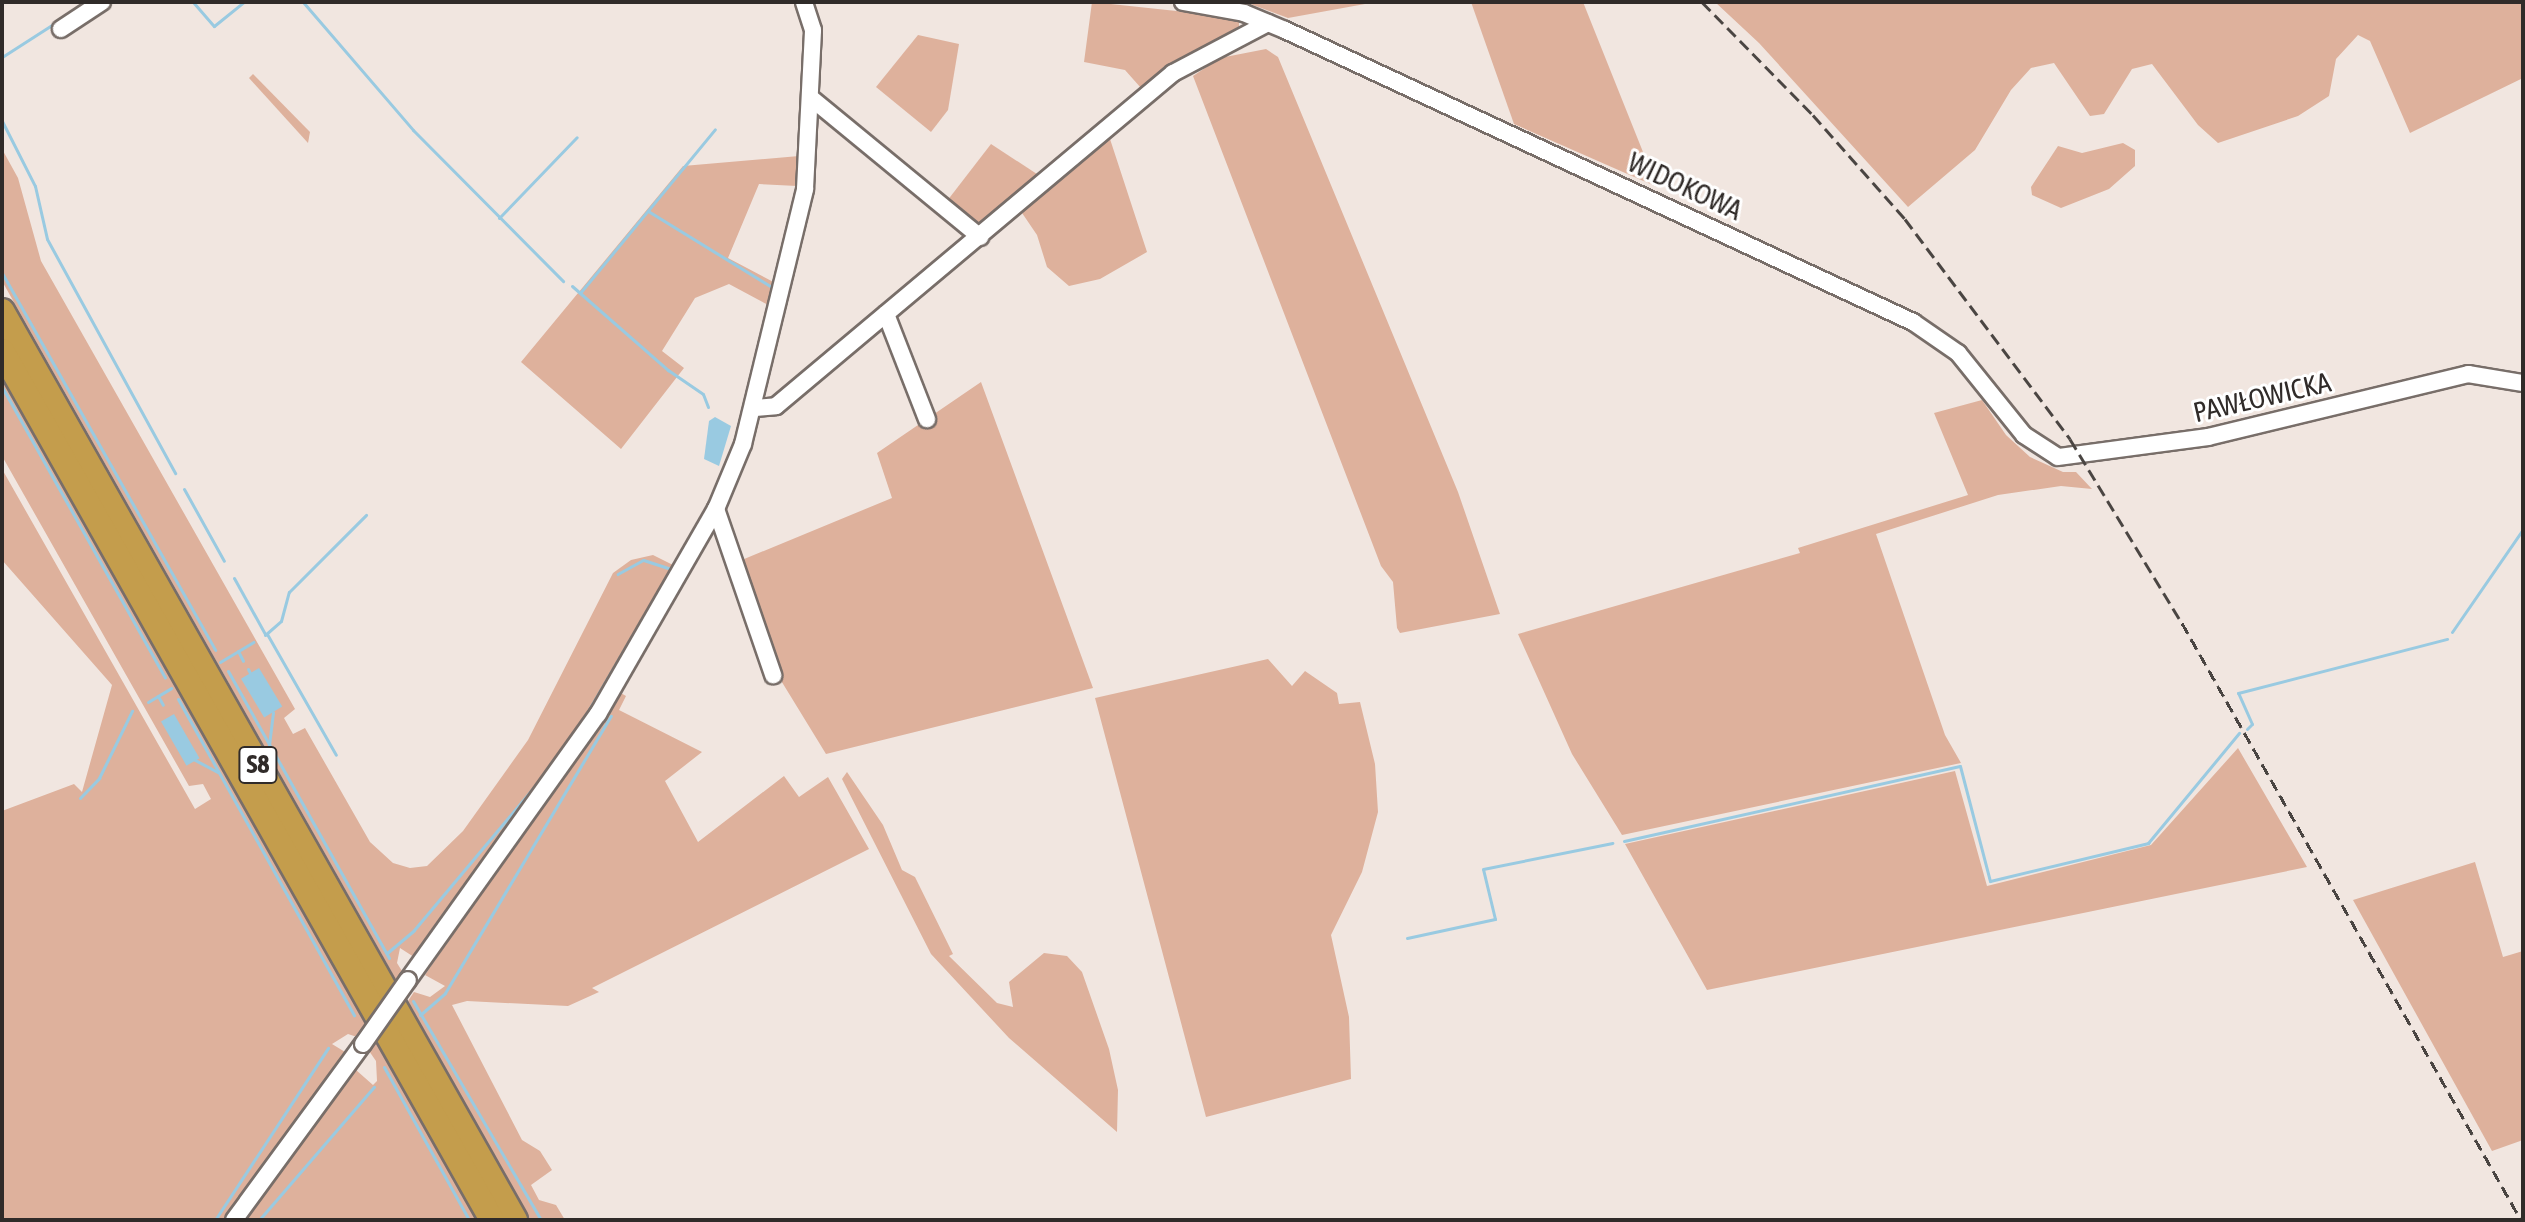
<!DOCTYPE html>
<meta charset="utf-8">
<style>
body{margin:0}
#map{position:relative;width:2525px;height:1222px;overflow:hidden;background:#f1e6e0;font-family:"Asap Condensed",sans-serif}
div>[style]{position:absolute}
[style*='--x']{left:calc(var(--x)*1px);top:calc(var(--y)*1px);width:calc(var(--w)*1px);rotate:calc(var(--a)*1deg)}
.green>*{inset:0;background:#deb19c}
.water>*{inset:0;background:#99cae1;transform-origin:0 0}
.stream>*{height:3px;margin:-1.5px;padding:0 1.5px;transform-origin:1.5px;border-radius:1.5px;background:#99cae1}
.roads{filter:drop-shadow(2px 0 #786e69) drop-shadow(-2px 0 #786e69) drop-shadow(0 2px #786e69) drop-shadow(0 -2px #786e69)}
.minor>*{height:16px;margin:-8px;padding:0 8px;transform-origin:8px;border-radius:8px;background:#fff}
.highway>*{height:24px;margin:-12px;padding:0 12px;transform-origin:12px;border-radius:12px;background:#c49d4c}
.rail>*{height:3px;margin-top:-1.5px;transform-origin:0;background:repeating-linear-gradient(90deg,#4a4542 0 12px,transparent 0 18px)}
.bridges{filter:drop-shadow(2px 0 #786e69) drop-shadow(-2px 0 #786e69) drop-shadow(0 2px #786e69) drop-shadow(0 -2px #786e69)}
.minor-bridge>*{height:16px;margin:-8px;padding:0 8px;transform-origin:8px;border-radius:8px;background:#fff}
span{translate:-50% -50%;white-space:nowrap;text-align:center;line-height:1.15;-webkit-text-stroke:6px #fff;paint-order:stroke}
.shield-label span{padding:2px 6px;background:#fff;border:2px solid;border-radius:6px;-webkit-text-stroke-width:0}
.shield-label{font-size:26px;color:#302b29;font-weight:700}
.street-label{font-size:28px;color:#302b29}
.frame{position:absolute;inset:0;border:4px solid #302b29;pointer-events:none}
</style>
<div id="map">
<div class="green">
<div style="clip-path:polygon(1092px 2px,1214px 15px,1239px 22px,1239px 28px,1188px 57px,1134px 104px,1130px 98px,1141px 88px,1125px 70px,1084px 62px)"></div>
<div style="clip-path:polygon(1245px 2px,1376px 2px,1288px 18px)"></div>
<div style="clip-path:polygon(1471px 2px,1583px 2px,1657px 187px,1514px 124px)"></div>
<div style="clip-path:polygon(1715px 2px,2523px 2px,2523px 78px,2410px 133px,2370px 41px,2358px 35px,2336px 59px,2329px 96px,2298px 116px,2218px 143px,2198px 125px,2152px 64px,2132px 69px,2104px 114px,2090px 116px,2054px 63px,2031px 68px,2011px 90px,1975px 150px,1908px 207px,1759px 43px)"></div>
<div style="clip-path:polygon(918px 35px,959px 44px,948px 110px,931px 132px,876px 87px)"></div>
<div style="clip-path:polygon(1266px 49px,1278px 57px,1458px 492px,1500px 614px,1400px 633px,1397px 628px,1393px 582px,1381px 566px,1193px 76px,1220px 58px)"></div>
<div style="clip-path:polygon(253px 74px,310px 132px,308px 143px,249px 78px)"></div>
<div style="clip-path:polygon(1110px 139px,1147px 252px,1100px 279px,1069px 286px,1047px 267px,1037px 235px,1020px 210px)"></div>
<div style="clip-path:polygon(2123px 143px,2135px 150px,2135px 166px,2109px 189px,2061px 208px,2032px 195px,2031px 187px,2058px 146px,2082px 153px)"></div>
<div style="clip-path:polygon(991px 144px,1043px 178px,979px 225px,947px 201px)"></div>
<div style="clip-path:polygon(2px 149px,18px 178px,41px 261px,295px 709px,284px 718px,293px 734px,305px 728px,370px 842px,393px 863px,410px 868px,427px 866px,463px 831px,528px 740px,613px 573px,631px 560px,653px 555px,677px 567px,606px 692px,417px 959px,400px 948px,397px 963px,405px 976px,399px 985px,2px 281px)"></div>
<div style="clip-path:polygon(799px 156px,797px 186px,759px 184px,728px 258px,781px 286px,772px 307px,729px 284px,695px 298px,662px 351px,684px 368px,621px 449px,521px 362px,683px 166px)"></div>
<div style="clip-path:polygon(2px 376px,207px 738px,479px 1220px,244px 1220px,356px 1070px,373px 1085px,377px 1081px,376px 1061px,360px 1038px,348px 1034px,332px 1044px,350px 1055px,227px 1220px,2px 1220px,2px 811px,74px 784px,82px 792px,112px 685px,2px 560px,2px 469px,195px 809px,211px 799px,203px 784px,189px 786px,2px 456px)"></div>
<div style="clip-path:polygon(981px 382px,1093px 688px,826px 754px,769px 661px,737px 562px,892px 498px,877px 453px)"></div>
<div style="clip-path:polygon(1982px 400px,2006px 435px,2030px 457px,2063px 472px,2076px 472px,2092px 489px,2061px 486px,1998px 495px,1876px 534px,1945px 735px,1961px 763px,1622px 835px,1572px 754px,1518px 634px,1800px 553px,1798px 548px,1968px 495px,1934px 413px)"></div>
<div style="clip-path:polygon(1268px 659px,1292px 686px,1305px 671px,1337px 693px,1339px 704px,1360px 702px,1375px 764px,1378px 812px,1362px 872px,1331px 935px,1349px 1017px,1351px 1079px,1206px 1117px,1095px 698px)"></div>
<div style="clip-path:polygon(619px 692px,626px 696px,619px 710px,702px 752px,665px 781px,698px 842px,784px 776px,799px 797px,828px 777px,869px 849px,592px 988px,599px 992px,568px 1006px,467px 1001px,452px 1005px,522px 1140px,540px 1151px,552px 1170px,531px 1185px,539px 1200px,556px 1205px,565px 1220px,530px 1220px,408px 1001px,414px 992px,430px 997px,445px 986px,425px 975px)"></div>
<div style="clip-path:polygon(2238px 748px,2307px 867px,1707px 990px,1625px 844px,1955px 771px,1987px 886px,2151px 845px)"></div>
<div style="clip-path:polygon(847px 772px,883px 825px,902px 870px,915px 877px,953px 954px,949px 956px,997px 1003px,1013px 1007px,1009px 982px,1044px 953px,1067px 956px,1082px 972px,1109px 1049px,1118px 1090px,1117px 1132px,1009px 1038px,931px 954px,842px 779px)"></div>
<div style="clip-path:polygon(2475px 862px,2503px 957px,2523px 951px,2523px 1140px,2492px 1151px,2353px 900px)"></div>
</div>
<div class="water">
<div style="clip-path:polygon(715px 417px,731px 426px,719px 466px,704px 459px,709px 421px)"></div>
<div style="left:259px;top:668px;width:45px;height:21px;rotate:59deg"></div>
<div style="left:174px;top:714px;width:51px;height:15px;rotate:60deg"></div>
</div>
<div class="stream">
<div style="--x:193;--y:2;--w:32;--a:49"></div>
<div style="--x:214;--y:26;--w:38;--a:-39"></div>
<div style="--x:303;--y:2;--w:169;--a:49.3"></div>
<div style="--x:413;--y:130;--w:213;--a:45.2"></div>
<div style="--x:2;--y:57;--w:74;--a:-32.8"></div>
<div style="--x:2;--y:121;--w:73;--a:63.1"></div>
<div style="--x:35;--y:186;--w:54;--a:77.2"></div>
<div style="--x:47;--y:239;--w:267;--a:61.3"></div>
<div style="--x:648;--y:211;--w:147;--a:31.6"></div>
<div style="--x:499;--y:218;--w:112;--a:-46.1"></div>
<div style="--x:2;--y:273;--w:433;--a:60.5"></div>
<div style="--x:572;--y:286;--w:128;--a:41.2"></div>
<div style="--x:668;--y:370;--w:42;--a:34.4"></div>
<div style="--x:703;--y:394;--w:14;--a:69"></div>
<div style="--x:580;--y:293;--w:212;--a:-50.5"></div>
<div style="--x:2;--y:387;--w:333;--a:60.7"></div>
<div style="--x:184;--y:489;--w:82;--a:60.9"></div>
<div style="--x:234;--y:578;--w:64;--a:61"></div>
<div style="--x:2452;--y:632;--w:125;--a:-55.4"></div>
<div style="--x:267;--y:634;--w:139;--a:60.3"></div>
<div style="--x:265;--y:635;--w:21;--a:-41"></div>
<div style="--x:281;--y:621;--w:30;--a:-75"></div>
<div style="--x:289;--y:592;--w:109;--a:-45"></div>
<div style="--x:238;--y:651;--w:11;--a:63"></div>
<div style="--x:220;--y:662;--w:39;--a:-31"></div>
<div style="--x:248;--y:669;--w:4;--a:63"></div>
<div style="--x:228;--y:671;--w:329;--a:60.7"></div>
<div style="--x:158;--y:696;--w:10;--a:61"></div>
<div style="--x:178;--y:699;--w:362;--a:60.9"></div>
<div style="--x:148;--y:702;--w:27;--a:-31"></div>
<div style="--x:2247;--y:729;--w:7;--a:-45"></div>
<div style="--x:2252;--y:724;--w:34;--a:-114"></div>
<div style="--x:2238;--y:693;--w:216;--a:-14.5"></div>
<div style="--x:269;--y:745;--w:33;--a:-83"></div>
<div style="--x:195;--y:760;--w:26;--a:28"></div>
<div style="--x:80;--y:798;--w:28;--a:-46"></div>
<div style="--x:99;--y:778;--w:75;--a:-63.8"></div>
<div style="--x:1624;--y:841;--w:344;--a:-12.6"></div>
<div style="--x:1960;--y:766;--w:119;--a:75.4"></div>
<div style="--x:1990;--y:881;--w:163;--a:-13.5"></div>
<div style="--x:2148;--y:843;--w:143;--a:-50.4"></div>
<div style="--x:1407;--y:938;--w:90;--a:-12.2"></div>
<div style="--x:1495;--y:919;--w:51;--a:-103.5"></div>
<div style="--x:1483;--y:869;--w:132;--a:-11.4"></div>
<div style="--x:387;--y:953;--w:35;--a:-40"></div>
<div style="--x:414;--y:930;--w:202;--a:-50"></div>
<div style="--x:544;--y:775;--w:75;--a:-55.3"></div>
<div style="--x:587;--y:713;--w:167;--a:-59.7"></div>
<div style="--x:671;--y:569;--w:29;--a:-162"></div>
<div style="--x:643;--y:560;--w:29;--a:151"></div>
<div style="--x:413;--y:1001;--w:254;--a:59.7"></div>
<div style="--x:420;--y:1015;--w:33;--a:-41"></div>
<div style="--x:445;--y:993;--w:323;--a:-59.1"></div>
<div style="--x:384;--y:1067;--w:175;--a:60.9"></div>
<div style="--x:215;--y:1220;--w:206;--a:-56.7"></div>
<div style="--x:259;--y:1220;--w:176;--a:-49.2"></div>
</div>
<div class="roads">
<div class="minor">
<div style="--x:1183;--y:2;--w:62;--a:10.2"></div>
<div style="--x:1244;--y:13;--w:44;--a:22.5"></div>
<div style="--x:1285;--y:30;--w:693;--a:24.94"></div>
<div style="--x:1913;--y:322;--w:55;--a:34.6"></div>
<div style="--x:1958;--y:353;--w:105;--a:51.2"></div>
<div style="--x:2024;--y:435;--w:40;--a:32.9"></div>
<div style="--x:2058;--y:457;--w:151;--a:-7.6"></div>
<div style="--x:2208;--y:437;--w:268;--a:-13.6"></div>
<div style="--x:2468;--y:374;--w:56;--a:9.3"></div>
<div style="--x:61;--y:29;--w:49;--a:-33.4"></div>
<div style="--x:811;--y:98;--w:219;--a:39.4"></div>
<div style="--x:886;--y:314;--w:113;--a:68.7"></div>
<div style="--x:755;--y:408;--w:21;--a:-5"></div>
<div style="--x:776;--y:406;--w:518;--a:-39.99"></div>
<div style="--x:1173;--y:73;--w:107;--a:-27.8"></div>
<div style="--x:716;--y:509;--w:176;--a:71"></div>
<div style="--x:408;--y:980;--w:327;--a:-54.5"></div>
<div style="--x:598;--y:714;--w:237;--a:-60.1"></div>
<div style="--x:716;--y:509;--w:70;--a:-67.4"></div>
<div style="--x:743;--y:444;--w:262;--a:-76.3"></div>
<div style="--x:805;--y:189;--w:159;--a:-87.1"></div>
<div style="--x:813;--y:30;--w:29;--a:-108"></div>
<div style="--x:234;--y:1220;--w:218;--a:-53.8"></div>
</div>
<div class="highway">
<div style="--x:2;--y:311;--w:1044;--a:60.56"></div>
<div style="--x:2;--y:351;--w:998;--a:60.58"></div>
</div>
</div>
<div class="rail">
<div style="--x:1702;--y:2;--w:158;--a:45.5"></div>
<div style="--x:1813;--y:115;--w:139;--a:48.5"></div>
<div style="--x:1905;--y:219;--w:275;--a:53.1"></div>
<div style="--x:2070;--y:439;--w:215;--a:58.7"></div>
<div style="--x:2182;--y:623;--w:687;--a:60.41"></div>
</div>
<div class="bridges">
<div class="minor-bridge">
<div style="--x:363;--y:1044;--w:78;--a:-54.9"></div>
</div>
</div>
<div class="shield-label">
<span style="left:258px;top:765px">S8</span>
</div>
<div class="street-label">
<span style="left:1685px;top:186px;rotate:25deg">WIDOKOWA</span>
<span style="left:2262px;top:397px;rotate:-13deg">PAWŁOWICKA</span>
</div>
<div class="frame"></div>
</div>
